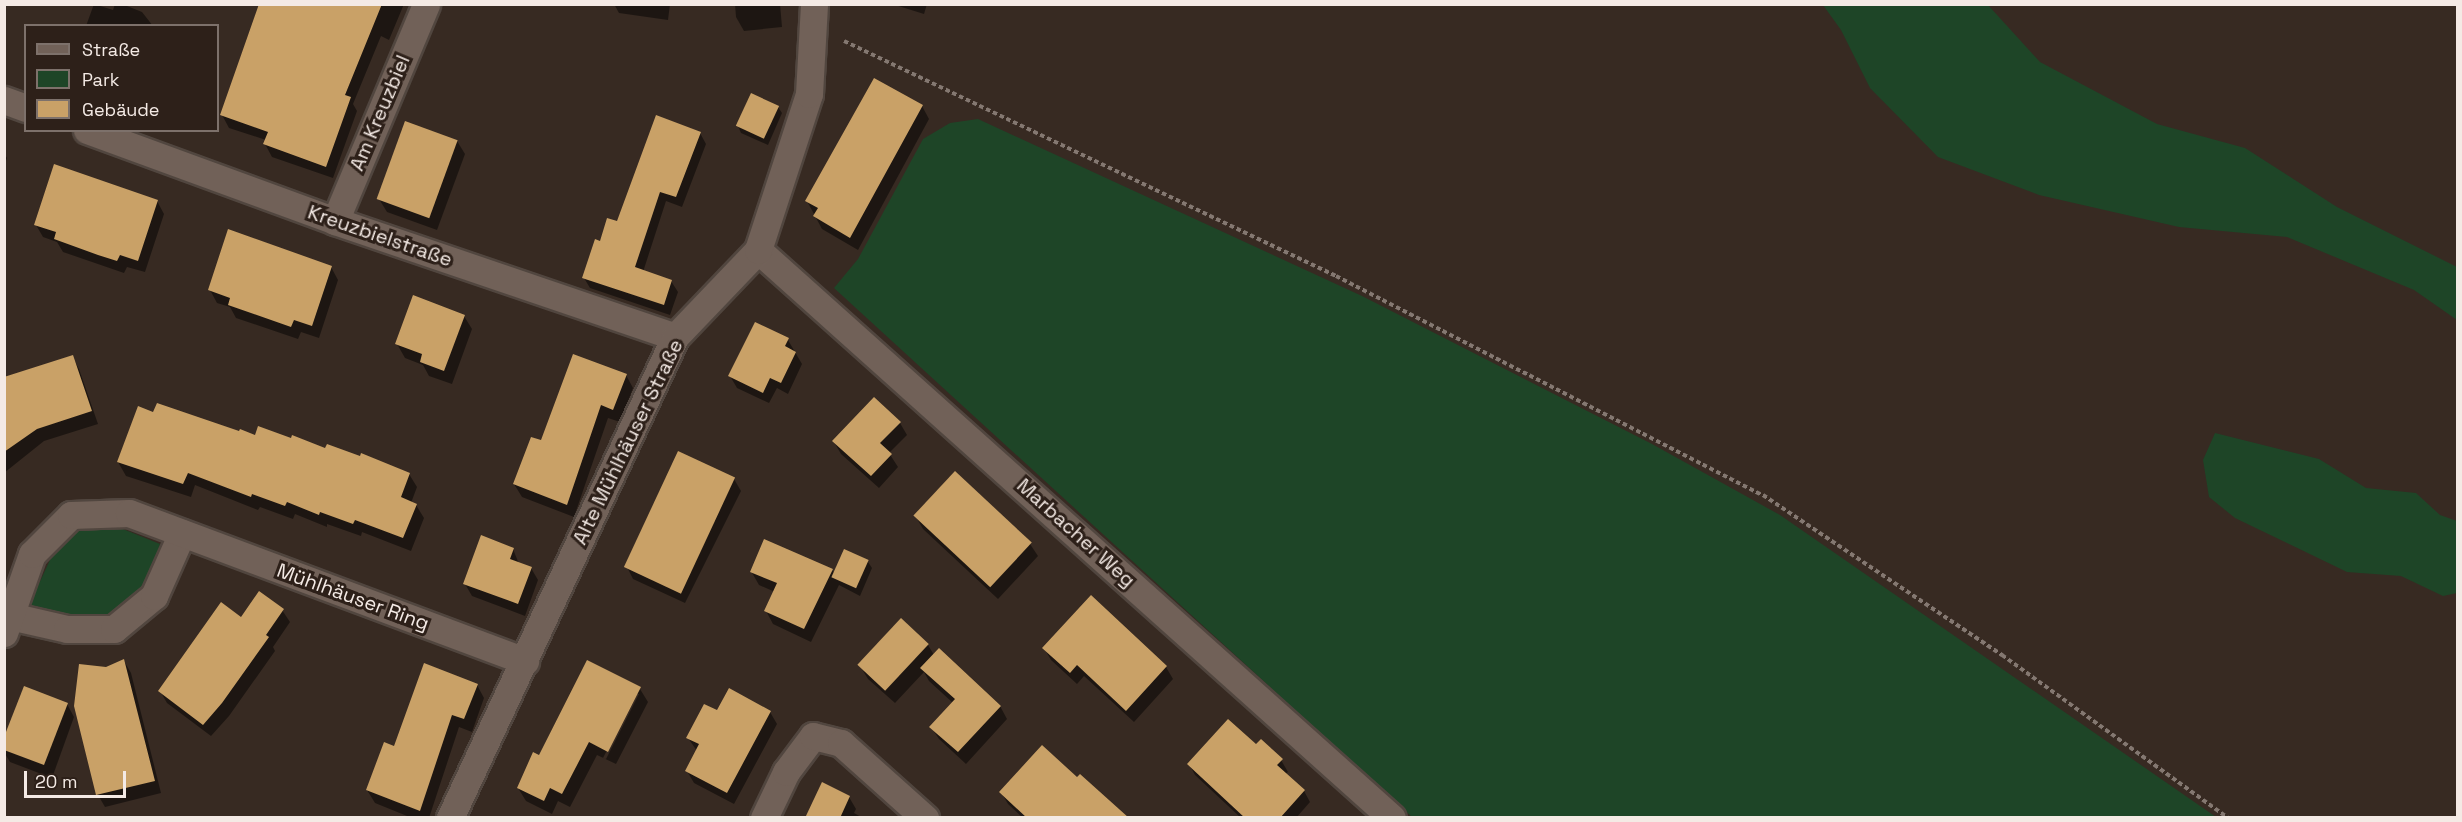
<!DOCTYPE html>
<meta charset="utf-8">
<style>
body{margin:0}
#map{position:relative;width:2462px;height:822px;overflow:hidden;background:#372a22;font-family:"Space Grotesk",sans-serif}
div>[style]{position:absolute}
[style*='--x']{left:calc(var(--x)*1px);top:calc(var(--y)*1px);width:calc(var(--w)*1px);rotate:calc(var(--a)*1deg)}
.green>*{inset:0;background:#1e4527}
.shadow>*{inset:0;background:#0007}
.building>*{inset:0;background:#c9a167;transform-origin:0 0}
.path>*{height:4px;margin-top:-2px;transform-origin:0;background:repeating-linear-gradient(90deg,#847871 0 4.5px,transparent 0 7.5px)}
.roads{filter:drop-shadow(2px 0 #51463f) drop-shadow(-2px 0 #51463f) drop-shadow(0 2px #51463f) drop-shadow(0 -2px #51463f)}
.minor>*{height:27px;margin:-13.5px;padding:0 13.5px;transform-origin:13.5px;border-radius:13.5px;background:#716158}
span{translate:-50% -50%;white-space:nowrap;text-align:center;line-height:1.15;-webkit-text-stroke:6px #2d2019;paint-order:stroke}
.street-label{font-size:20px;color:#f4eae5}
.frame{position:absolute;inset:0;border:6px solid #f4eae5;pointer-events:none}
.legend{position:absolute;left:24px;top:24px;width:195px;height:108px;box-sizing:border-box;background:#2d2019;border:2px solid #7d716b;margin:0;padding:8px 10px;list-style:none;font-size:18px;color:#f4eae5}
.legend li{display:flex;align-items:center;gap:12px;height:30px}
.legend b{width:30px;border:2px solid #7d716b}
.scale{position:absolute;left:24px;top:771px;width:102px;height:27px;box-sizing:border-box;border:3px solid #f4eae5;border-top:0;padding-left:8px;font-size:18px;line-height:21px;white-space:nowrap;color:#f4eae5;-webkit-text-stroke:4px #2d2019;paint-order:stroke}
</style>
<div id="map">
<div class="green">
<div style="clip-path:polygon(1823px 5px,1988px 5px,2040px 62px,2157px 124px,2245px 148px,2337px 207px,2457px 267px,2457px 320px,2414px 290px,2287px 237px,2179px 227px,2039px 195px,1938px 157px,1870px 88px,1841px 30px)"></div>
<div style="clip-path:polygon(978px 119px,1362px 296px,1652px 444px,1780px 515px,2216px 817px,1412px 817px,834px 288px,858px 259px,923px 139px,950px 123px)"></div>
<div style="clip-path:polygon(2215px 433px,2319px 459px,2366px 488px,2416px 493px,2440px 515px,2457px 521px,2457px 593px,2443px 596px,2401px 576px,2347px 572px,2235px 518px,2209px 497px,2203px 460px)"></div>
<div style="clip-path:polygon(108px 523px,160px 544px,148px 583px,117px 614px,96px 619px,76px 619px,29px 605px,56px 547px,71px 530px,84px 525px)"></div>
</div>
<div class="shadow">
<div style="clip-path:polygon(94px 4px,113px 10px,115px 4px,122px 4px,142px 12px,153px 26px,86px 26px)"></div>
<div style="clip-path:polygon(320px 4px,404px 4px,389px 40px,381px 36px,353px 104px,357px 111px,333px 178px,272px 157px,265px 144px,266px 140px,229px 128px,222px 115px)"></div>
<div style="clip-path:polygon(614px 4px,670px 4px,668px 20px,619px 13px)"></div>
<div style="clip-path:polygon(735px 4px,780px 4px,782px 27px,744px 31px,736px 17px)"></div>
<div style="clip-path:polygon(892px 4px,927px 4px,924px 14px)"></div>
<div style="clip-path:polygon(922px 106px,929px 119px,858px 250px,822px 229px,807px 201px)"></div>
<div style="clip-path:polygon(778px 107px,782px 113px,768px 145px,741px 133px,738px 126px)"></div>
<div style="clip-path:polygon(700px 133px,706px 144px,682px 207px,666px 201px,643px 272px,671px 281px,678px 292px,670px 315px,590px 288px,584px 278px,601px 243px)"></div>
<div style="clip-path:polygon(457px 141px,465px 154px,437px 230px,387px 212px,379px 199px)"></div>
<div style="clip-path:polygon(4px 153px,7px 158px,4px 166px)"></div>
<div style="clip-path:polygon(157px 201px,164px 214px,145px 272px,127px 267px,124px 273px,63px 252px,57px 242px,43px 237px,36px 225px)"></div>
<div style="clip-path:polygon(331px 267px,338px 280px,319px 338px,301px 332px,298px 339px,236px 318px,230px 307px,217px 303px,210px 290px)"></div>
<div style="clip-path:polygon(464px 316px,472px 329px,452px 384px,429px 376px,423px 365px,405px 358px,397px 344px)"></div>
<div style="clip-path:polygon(788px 340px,802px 364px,788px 394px,777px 388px,769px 403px,737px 388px,730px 376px)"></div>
<div style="clip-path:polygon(72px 356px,79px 369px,98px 424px,44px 441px,4px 473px,4px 379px)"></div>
<div style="clip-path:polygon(626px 375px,633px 388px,620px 422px,608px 418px,574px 517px,522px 497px,514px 484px,542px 442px)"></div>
<div style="clip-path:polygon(154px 414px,326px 450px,409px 474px,417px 487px,411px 503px,416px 505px,424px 518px,411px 551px,362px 532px,361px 536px,327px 524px,327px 527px,295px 514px,293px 519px,260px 507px,258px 510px,195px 485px,191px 497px,126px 476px,118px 462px)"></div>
<div style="clip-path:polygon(900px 423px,907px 435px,889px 453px,898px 467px,879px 488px,841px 454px,834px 442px)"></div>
<div style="clip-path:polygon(734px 479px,741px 491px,685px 603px,633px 579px,627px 567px)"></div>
<div style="clip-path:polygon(916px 517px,1030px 544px,1038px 556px,998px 599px,923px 529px)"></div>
<div style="clip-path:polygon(513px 549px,519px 564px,531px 568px,538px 580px,525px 616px,472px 596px,465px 584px)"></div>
<div style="clip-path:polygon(868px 562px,872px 568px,860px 596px,839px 585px,811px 642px,773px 624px,766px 611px,775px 592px,759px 585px,751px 571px,832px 570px,835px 575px)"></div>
<div style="clip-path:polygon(1091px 597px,1166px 667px,1173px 679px,1134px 722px,1084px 676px,1077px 684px,1051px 660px,1044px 648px)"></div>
<div style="clip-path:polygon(282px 610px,290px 622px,273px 647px,275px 651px,229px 716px,211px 736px,167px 703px,160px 691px,242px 619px)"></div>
<div style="clip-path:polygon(928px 645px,934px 655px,1000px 706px,1007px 719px,966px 764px,939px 739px,931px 727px,953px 703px,929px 681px,924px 672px,895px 703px,868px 679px,860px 666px)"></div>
<div style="clip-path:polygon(124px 661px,131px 673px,161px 793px,105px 807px,98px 795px,76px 706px,106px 669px)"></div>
<div style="clip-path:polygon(477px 685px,484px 698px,472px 732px,459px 727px,429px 818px,412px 818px,375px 803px,367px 790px,394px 748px)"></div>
<div style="clip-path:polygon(evenodd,640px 689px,648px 702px,616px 764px,597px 755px,570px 807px,558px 801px,552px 814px,526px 801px,518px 788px,539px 757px,640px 689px,636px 694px,639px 694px,606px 759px,603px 758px,636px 694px)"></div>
<div style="clip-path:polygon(67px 704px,74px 717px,52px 778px,10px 762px,4px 752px,4px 742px)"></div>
<div style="clip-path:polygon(718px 712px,770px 712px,777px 724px,734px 804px,694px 783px,687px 771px,697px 751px,688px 738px)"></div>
<div style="clip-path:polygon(1256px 746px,1281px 760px,1288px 772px,1285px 774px,1304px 791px,1310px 802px,1296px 818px,1241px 818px,1195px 775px,1189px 764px)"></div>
<div style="clip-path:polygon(1077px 779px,1126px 818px,1023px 818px,1008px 804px,1001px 792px)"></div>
<div style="clip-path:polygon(849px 797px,856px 809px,854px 813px,863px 818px,806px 818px)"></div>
</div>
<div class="building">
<div style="clip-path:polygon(259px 4px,382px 4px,345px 95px,351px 97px,326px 167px,263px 144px,268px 132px,220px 115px)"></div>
<div style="clip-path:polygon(874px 78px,923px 105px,850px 238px,813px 216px,818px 208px,805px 201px)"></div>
<div style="left:751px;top:93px;width:31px;height:36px;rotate:25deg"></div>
<div style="clip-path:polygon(656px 115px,701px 132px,676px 197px,660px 192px,635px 267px,672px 280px,664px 305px,582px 278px,595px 239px,600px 241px,607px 218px,617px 221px)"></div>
<div style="left:405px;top:121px;width:56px;height:83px;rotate:20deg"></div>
<div style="clip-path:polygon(54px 164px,158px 200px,138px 261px,120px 255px,117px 261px,98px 255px,54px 239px,56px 232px,34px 225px)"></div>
<div style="clip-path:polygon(228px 229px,332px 266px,312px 326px,294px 320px,291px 327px,228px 305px,230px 298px,208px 290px)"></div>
<div style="clip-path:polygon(413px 295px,465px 315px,444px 371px,420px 362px,422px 354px,395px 344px)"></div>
<div style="clip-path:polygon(755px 322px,789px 338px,785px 346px,796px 352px,781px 383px,770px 378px,763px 393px,728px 376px)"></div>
<div style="clip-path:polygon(573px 354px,627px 374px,613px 410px,601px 405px,567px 505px,513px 484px,531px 437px,541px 440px)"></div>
<div style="clip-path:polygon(73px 355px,92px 411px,37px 429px,4px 452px,4px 377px)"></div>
<div style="clip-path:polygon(874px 397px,901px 422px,880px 443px,892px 454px,871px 476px,832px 441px)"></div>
<div style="clip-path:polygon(157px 403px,239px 431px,240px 429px,255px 435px,258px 426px,291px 438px,292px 435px,325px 448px,327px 444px,360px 456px,361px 453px,410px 473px,401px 497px,417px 504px,403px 538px,355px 520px,353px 524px,320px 512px,319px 515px,287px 502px,285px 506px,252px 494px,251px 497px,188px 473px,183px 484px,117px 462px,138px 406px,153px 412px)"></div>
<div style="left:678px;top:451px;width:63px;height:128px;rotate:25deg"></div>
<div style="left:955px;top:471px;width:105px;height:61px;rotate:43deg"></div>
<div style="clip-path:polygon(481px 535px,514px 548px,510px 559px,532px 567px,518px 604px,463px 584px)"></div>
<div style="clip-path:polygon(764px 539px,833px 569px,804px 629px,764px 611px,777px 583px,750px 572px)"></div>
<div style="left:844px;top:549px;width:27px;height:31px;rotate:24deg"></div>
<div style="clip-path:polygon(259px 591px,284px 609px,266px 635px,269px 637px,222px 703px,203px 725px,158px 691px,221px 602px,241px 617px)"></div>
<div style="clip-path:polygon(1091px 595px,1167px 666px,1126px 711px,1077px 665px,1070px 673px,1042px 648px)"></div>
<div style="left:901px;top:618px;width:38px;height:64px;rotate:43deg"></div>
<div style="clip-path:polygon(939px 648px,1001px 706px,958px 752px,929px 727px,955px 699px,920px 668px)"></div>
<div style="clip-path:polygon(124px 659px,155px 781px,96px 795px,74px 706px,79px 664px,106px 667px)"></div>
<div style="clip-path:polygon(587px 660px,641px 687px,608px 752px,589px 742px,562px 794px,550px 788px,544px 801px,517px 788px,533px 752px,539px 755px)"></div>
<div style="clip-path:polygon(424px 663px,478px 684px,464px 719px,452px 715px,420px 811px,366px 790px,384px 742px,394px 746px)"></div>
<div style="clip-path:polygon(24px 686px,68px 703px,44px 765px,4px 750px,4px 737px)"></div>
<div style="clip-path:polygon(729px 688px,771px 711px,727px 793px,685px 771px,699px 744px,686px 738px,704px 704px,717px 710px)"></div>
<div style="clip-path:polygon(1228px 719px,1256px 744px,1261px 739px,1283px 759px,1277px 765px,1305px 790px,1280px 818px,1245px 818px,1187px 764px)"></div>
<div style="clip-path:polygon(1042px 745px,1077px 777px,1080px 774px,1129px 818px,1027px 818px,999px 792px)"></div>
<div style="clip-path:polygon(822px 782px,850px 796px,840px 818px,805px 818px)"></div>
</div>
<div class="path">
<div style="--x:844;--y:41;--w:545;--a:25.53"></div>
<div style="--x:1336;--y:276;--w:480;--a:27.2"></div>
<div style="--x:1763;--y:495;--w:288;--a:33.8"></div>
<div style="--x:2002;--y:655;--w:279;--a:35.8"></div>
</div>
<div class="roads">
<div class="minor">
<div style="--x:4;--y:100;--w:23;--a:20"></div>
<div style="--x:87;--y:130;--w:264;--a:20.1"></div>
<div style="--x:335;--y:221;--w:359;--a:18.8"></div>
<div style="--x:335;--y:221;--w:235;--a:-67.2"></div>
<div style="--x:758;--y:250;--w:851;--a:41.86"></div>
<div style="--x:10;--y:616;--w:58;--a:12.8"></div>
<div style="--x:67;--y:629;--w:47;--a:0"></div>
<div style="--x:114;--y:629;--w:52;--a:-39.5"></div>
<div style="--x:154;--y:596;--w:69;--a:-66"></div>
<div style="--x:4;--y:633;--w:84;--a:-70.5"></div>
<div style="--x:32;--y:554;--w:55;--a:-45"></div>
<div style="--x:71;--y:515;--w:58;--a:-2"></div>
<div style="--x:129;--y:513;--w:423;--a:20.5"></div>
<div style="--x:450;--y:818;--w:531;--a:-64.93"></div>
<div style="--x:675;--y:337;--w:120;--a:-46.3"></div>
<div style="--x:758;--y:250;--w:164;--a:-71.9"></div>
<div style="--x:809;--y:94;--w:90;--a:-86.8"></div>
<div style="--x:764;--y:818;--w:51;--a:-64.4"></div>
<div style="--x:786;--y:772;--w:45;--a:-53.1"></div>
<div style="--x:813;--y:736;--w:29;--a:14"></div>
<div style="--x:841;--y:743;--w:113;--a:41.8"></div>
</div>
</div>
<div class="street-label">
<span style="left:380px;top:113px;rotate:-67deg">Am Kreuzbiel</span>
<span style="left:380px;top:236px;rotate:19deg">Kreuzbielstraße</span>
<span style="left:628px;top:442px;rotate:-64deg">Alte Mühlhäuser Straße</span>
<span style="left:1076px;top:533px;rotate:42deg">Marbacher Weg</span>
<span style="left:353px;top:597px;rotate:20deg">Mühlhäuser Ring</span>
</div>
<div class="frame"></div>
<ul class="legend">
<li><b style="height:8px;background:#716158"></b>Straße</li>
<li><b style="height:16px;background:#1e4527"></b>Park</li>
<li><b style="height:16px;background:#c9a167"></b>Gebäude</li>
</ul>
<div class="scale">20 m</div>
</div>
